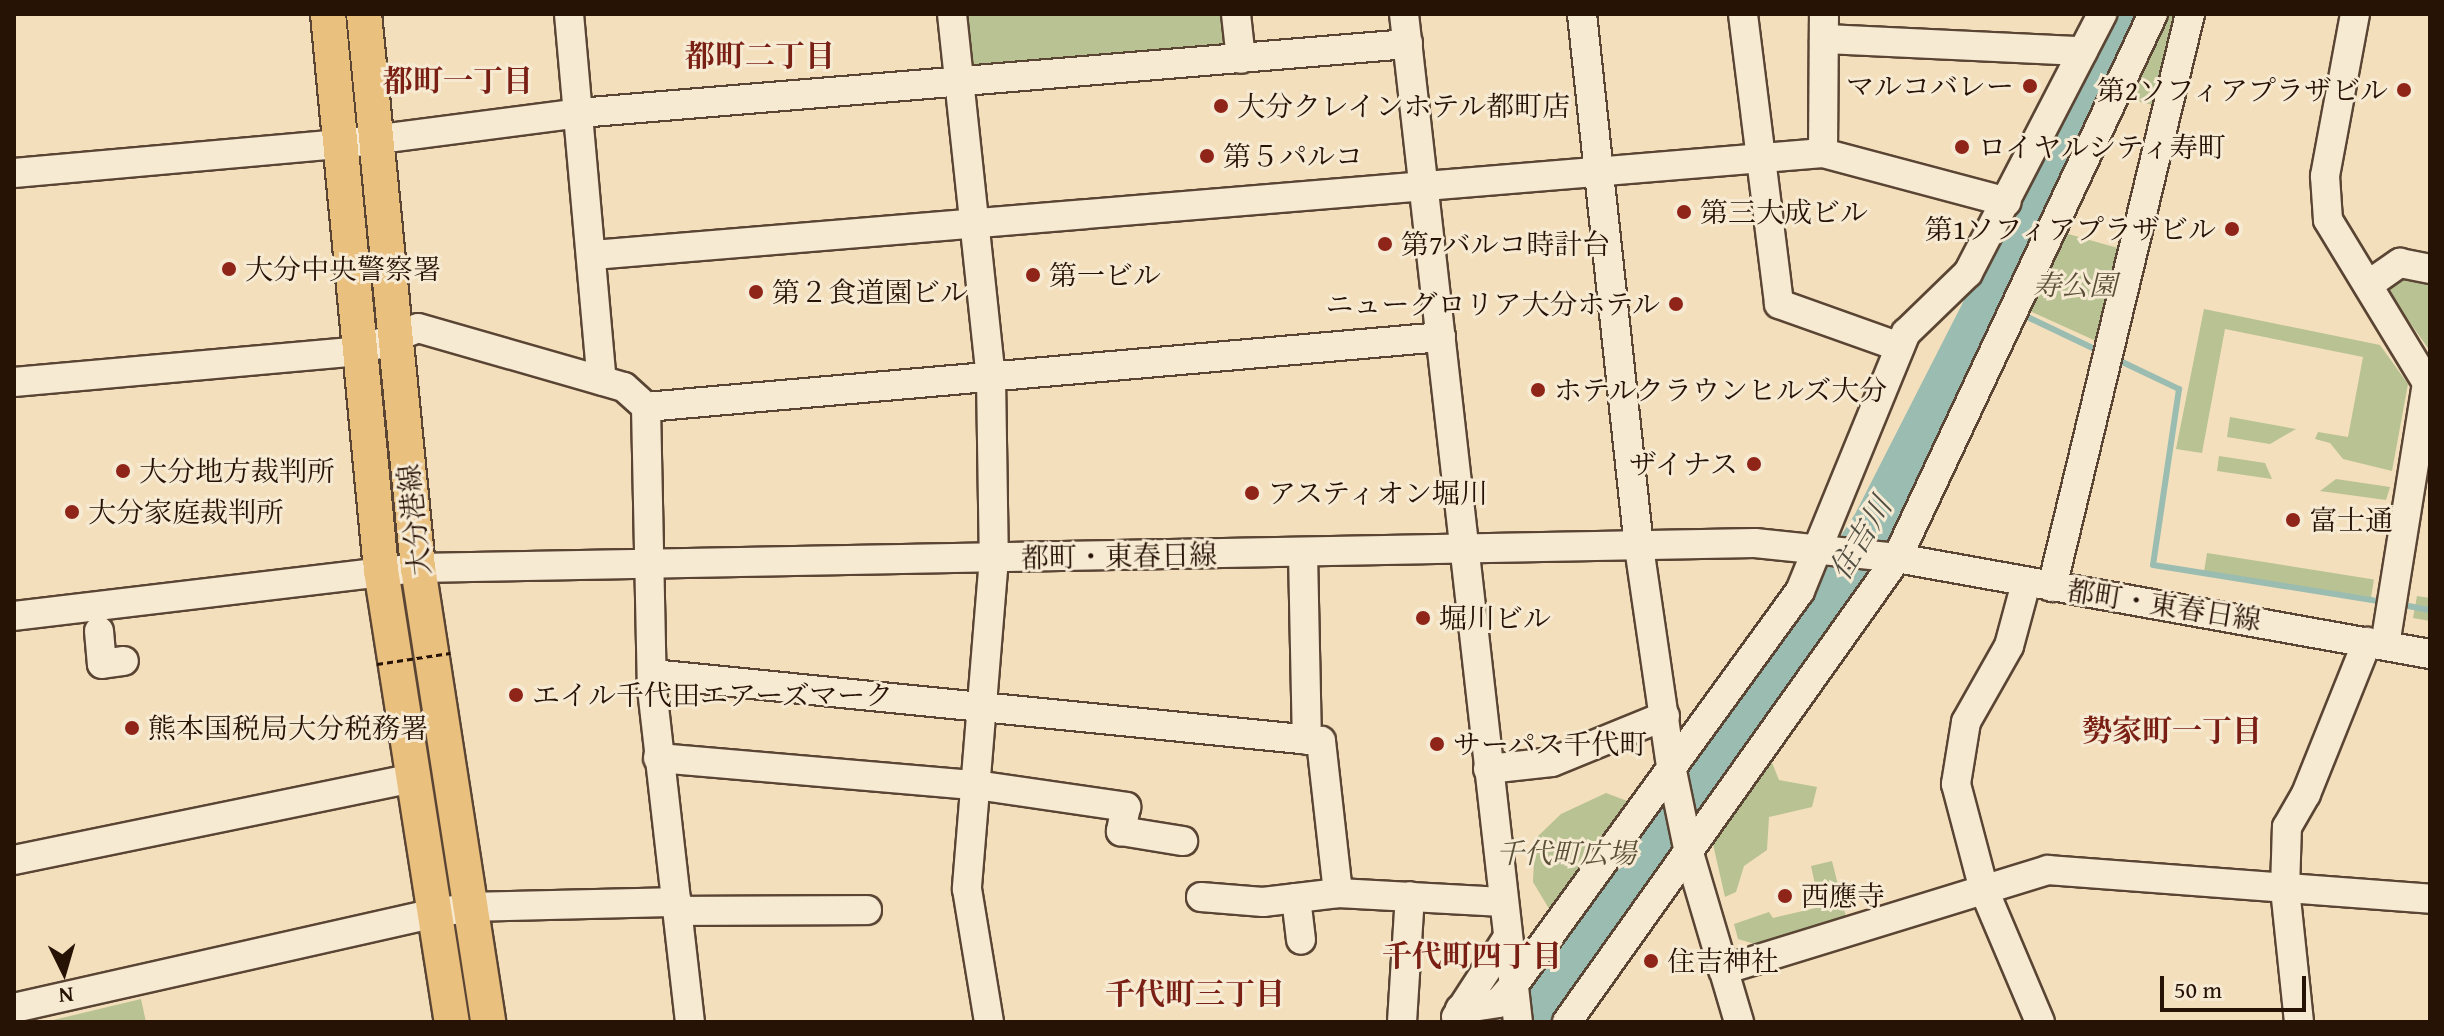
<!DOCTYPE html>
<meta charset="utf-8">
<style>
body{margin:0}
#map{position:relative;width:2444px;height:1036px;overflow:hidden;background:#f3dfbc;font-family:"Gentium Book Plus","Noto Serif JP",serif}
div>[style]{position:absolute}
[style*='--x']{left:calc(var(--x)*1px);top:calc(var(--y)*1px);width:calc(var(--w)*1px);rotate:calc(var(--a)*1deg)}
.green>*{inset:0;background:#b9c292;transform-origin:0 0}
.water>*{inset:0;background:#9bbdb1}
.stream>*{height:6px;margin:-3px;padding:0 3px;transform-origin:3px;border-radius:3px;background:#9bbdb1}
.roads{filter:drop-shadow(2px 0 #5a4534) drop-shadow(-2px 0 #5a4534) drop-shadow(0 2px #5a4534) drop-shadow(0 -2px #5a4534)}
.minor>*{height:28px;margin:-14px;padding:0 14px;transform-origin:14px;border-radius:14px;background:#f7ead3}
.major>*{height:34px;margin:-17px;padding:0 17px;transform-origin:17px;border-radius:17px;background:#eac07e}
.path-bridge>*{height:3px;margin-top:-1.5px;transform-origin:0;background:repeating-linear-gradient(90deg,#271206 0 6px,transparent 0 10px)}
.dots>*{width:22px;height:22px;translate:-50% -50%;box-sizing:border-box;border:4px solid #f7ead3;border-radius:50%}
span{translate:-50% -50%;white-space:nowrap;text-align:center;line-height:1.15;-webkit-text-stroke:6px #f7ead3;paint-order:stroke}
.poi-label{font-size:28px;color:#271206}
.right{translate:-100% -50%;text-align:right}
.left{translate:0 -50%;text-align:left}
.park-label{font-size:28px;color:#5a5037;font-style:italic}
.street-label{font-size:28px;color:#271206}
.neighbourhood-label{font-size:30px;color:#7a1f14;font-weight:700}
.water-label{font-size:30px;color:#504e42;font-style:italic}
.frame{position:absolute;inset:0;border:16px solid #271206;pointer-events:none}
.north{position:absolute;left:24px;top:932px;width:80px;height:80px;-webkit-text-stroke:6px #f7ead3;paint-order:stroke;rotate:175deg;font-size:22px;font-weight:700;line-height:32px;text-align:center;color:#271206}
.north::after{content:'';display:block;margin:auto;width:28px;height:36px;background:#271206;clip-path:polygon(50% 0,100% 100%,50% 72%,0 100%)}
.scale{position:absolute;left:2160px;top:976px;width:146px;height:36px;box-sizing:border-box;border:4px solid #271206;border-top:0;padding-left:10px;font-size:24px;line-height:28px;white-space:nowrap;color:#271206;-webkit-text-stroke:6px #f7ead3;paint-order:stroke}
</style>
<div id="map">
<div class="green">
<div style="clip-path:polygon(968px 14px,1227px 14px,1225px 52px,972px 66px)"></div>
<div style="clip-path:polygon(2159px 14px,2182px 14px,2158px 106px,2118px 97px)"></div>
<div style="clip-path:polygon(2054px 230px,2125px 250px,2107px 346px,2021px 307px)"></div>
<div style="clip-path:polygon(2430px 275px,2430px 351px,2387px 290px,2385px 277px)"></div>
<div style="clip-path:polygon(2204px 309px,2380px 345px,2408px 384px,2392px 471px,2343px 459px,2330px 443px,2315px 439px,2318px 432px,2348px 437px,2363px 357px,2225px 329px,2202px 453px,2176px 449px)"></div>
<div style="clip-path:polygon(2230px 417px,2296px 429px,2270px 444px,2227px 437px)"></div>
<div style="clip-path:polygon(2219px 456px,2265px 463px,2272px 479px,2217px 471px)"></div>
<div style="clip-path:polygon(2336px 479px,2390px 487px,2386px 500px,2320px 491px)"></div>
<div style="left:2207px;top:553px;width:169px;height:20px;rotate:9deg"></div>
<div style="clip-path:polygon(2417px 596px,2430px 598px,2430px 621px,2413px 618px)"></div>
<div style="clip-path:polygon(1771px 760px,1779px 780px,1817px 787px,1812px 807px,1769px 817px,1767px 850px,1744px 866px,1736px 892px,1725px 897px,1710px 831px,1758px 764px)"></div>
<div style="clip-path:polygon(1606px 793px,1638px 805px,1557px 922px,1533px 882px,1535px 839px,1561px 814px)"></div>
<div style="clip-path:polygon(1832px 861px,1848px 925px,1779px 951px,1738px 939px,1734px 924px,1769px 912px,1773px 918px,1820px 907px,1811px 866px)"></div>
<div style="clip-path:polygon(141px 999px,146px 1022px,45px 1022px)"></div>
</div>
<div class="water">
<div style="clip-path:polygon(2110px 14px,2147px 14px,1902px 516px,1841px 617px,1553px 1022px,1498px 1022px,1761px 660px,1855px 514px)"></div>
</div>
<div class="stream">
<div style="--x:2019;--y:313;--w:89;--a:25.4"></div>
<div style="--x:2116;--y:359;--w:70;--a:25.5"></div>
<div style="--x:2179;--y:389;--w:178;--a:98.4"></div>
<div style="--x:2153;--y:565;--w:233;--a:9.1"></div>
<div style="--x:2398;--y:604;--w:33;--a:11"></div>
</div>
<div class="roads">
<div class="minor">
<div style="--x:569;--y:14;--w:368;--a:84.9"></div>
<div style="--x:952;--y:14;--w:365;--a:83.9"></div>
<div style="--x:991;--y:377;--w:181;--a:89.1"></div>
<div style="--x:994;--y:558;--w:332;--a:94.7"></div>
<div style="--x:967;--y:889;--w:135;--a:80.6"></div>
<div style="--x:1236;--y:14;--w:45;--a:83.7"></div>
<div style="--x:1404;--y:14;--w:1014;--a:83.55"></div>
<div style="--x:1582;--y:14;--w:536;--a:83.9"></div>
<div style="--x:1639;--y:547;--w:221;--a:81.7"></div>
<div style="--x:1671;--y:766;--w:89;--a:78.3"></div>
<div style="--x:1689;--y:853;--w:176;--a:73.5"></div>
<div style="--x:1743;--y:14;--w:292;--a:82.9"></div>
<div style="--x:1779;--y:304;--w:128;--a:19.6"></div>
<div style="--x:2355;--y:14;--w:165;--a:100.5"></div>
<div style="--x:2325;--y:176;--w:44;--a:86.1"></div>
<div style="--x:2328;--y:220;--w:191;--a:58.7"></div>
<div style="--x:2427;--y:383;--w:266;--a:99.1"></div>
<div style="--x:1824;--y:39;--w:259;--a:2.7"></div>
<div style="--x:1823;--y:153;--w:139;--a:-89.6"></div>
<div style="--x:14;--y:173;--w:328;--a:-5.1"></div>
<div style="--x:341;--y:144;--w:240;--a:-7.4"></div>
<div style="--x:579;--y:113;--w:832;--a:-4.76"></div>
<div style="--x:593;--y:255;--w:1234;--a:-4.74"></div>
<div style="--x:1823;--y:153;--w:190;--a:14.9"></div>
<div style="--x:2368;--y:285;--w:39;--a:-35"></div>
<div style="--x:2400;--y:263;--w:31;--a:11"></div>
<div style="--x:14;--y:382;--w:347;--a:-5.1"></div>
<div style="--x:360;--y:351;--w:62;--a:-21.6"></div>
<div style="--x:418;--y:328;--w:214;--a:16"></div>
<div style="--x:624;--y:387;--w:30;--a:42"></div>
<div style="--x:646;--y:407;--w:282;--a:88.8"></div>
<div style="--x:652;--y:689;--w:335;--a:83.5"></div>
<div style="--x:646;--y:407;--w:798;--a:-5.03"></div>
<div style="--x:1303;--y:553;--w:187;--a:88.8"></div>
<div style="--x:2026;--y:583;--w:65;--a:105.1"></div>
<div style="--x:2009;--y:646;--w:87;--a:119.5"></div>
<div style="--x:1966;--y:722;--w:63;--a:99.2"></div>
<div style="--x:1956;--y:784;--w:110;--a:75.2"></div>
<div style="--x:1984;--y:890;--w:143;--a:67"></div>
<div style="--x:2052;--y:587;--w:589;--a:-76.46"></div>
<div style="--x:14;--y:616;--w:407;--a:-6.8"></div>
<div style="--x:418;--y:568;--w:1337;--a:-1.07"></div>
<div style="--x:1755;--y:543;--w:143;--a:6"></div>
<div style="--x:1897;--y:558;--w:542;--a:10.21"></div>
<div style="--x:99;--y:631;--w:33;--a:85"></div>
<div style="--x:102;--y:664;--w:22;--a:-8"></div>
<div style="--x:652;--y:674;--w:672;--a:5.72"></div>
<div style="--x:1321;--y:741;--w:153;--a:83.6"></div>
<div style="--x:658;--y:758;--w:319;--a:4.9"></div>
<div style="--x:976;--y:785;--w:152;--a:8.3"></div>
<div style="--x:1126;--y:807;--w:25;--a:102"></div>
<div style="--x:1121;--y:831;--w:63;--a:9.2"></div>
<div style="--x:1488;--y:769;--w:64;--a:-6.2"></div>
<div style="--x:1552;--y:762;--w:122;--a:-22.2"></div>
<div style="--x:14;--y:860;--w:408;--a:-11.6"></div>
<div style="--x:1201;--y:897;--w:62;--a:4.6"></div>
<div style="--x:1263;--y:902;--w:76;--a:-6.8"></div>
<div style="--x:1338;--y:893;--w:165;--a:3.1"></div>
<div style="--x:1296;--y:898;--w:42;--a:83.2"></div>
<div style="--x:679;--y:911;--w:188;--a:-0.3"></div>
<div style="--x:1723;--y:970;--w:340;--a:-17.1"></div>
<div style="--x:2048;--y:870;--w:383;--a:4.3"></div>
<div style="--x:14;--y:1008;--w:432;--a:-12.7"></div>
<div style="--x:435;--y:913;--w:36;--a:-9"></div>
<div style="--x:471;--y:907;--w:206;--a:-1.4"></div>
<div style="--x:1460;--y:1009;--w:38;--a:-9"></div>
<div style="--x:1498;--y:1003;--w:23;--a:-49"></div>
<div style="--x:1513;--y:986;--w:488;--a:-54"></div>
<div style="--x:1800;--y:591;--w:279;--a:-67.7"></div>
<div style="--x:1906;--y:333;--w:86;--a:-44.1"></div>
<div style="--x:1968;--y:273;--w:292;--a:-62.6"></div>
<div style="--x:1456;--y:1017;--w:95;--a:-57"></div>
<div style="--x:1402;--y:1022;--w:126;--a:-86.4"></div>
<div style="--x:1567;--y:1022;--w:569;--a:-54.58"></div>
<div style="--x:1897;--y:558;--w:601;--a:-64.8"></div>
<div style="--x:2299;--y:1022;--w:134;--a:-96"></div>
<div style="--x:2285;--y:889;--w:62;--a:-88.2"></div>
<div style="--x:2287;--y:827;--w:38;--a:-60"></div>
<div style="--x:2306;--y:794;--w:164;--a:-68.1"></div>
</div>
<div class="major">
<div style="--x:328;--y:14;--w:559;--a:84.55"></div>
<div style="--x:381;--y:570;--w:458;--a:81.1"></div>
<div style="--x:364;--y:14;--w:557;--a:84.43"></div>
<div style="--x:418;--y:568;--w:459;--a:81.2"></div>
</div>
</div>
<div class="path-bridge">
<div style="--x:377;--y:664;--w:74;--a:-8.6"></div>
</div>
<div class="dots">
<div style="left:2030px;top:86px;background:#8f2418"></div>
<div style="left:2404px;top:90px;background:#8f2418"></div>
<div style="left:1221px;top:106px;background:#8f2418"></div>
<div style="left:1962px;top:147px;background:#8f2418"></div>
<div style="left:1207px;top:156px;background:#8f2418"></div>
<div style="left:1684px;top:212px;background:#8f2418"></div>
<div style="left:2232px;top:229px;background:#8f2418"></div>
<div style="left:1385px;top:244px;background:#8f2418"></div>
<div style="left:229px;top:269px;background:#8f2418"></div>
<div style="left:1033px;top:275px;background:#8f2418"></div>
<div style="left:756px;top:292px;background:#8f2418"></div>
<div style="left:1676px;top:304px;background:#8f2418"></div>
<div style="left:1538px;top:390px;background:#8f2418"></div>
<div style="left:1754px;top:464px;background:#8f2418"></div>
<div style="left:123px;top:471px;background:#8f2418"></div>
<div style="left:1252px;top:493px;background:#8f2418"></div>
<div style="left:72px;top:512px;background:#8f2418"></div>
<div style="left:2293px;top:520px;background:#8f2418"></div>
<div style="left:1423px;top:618px;background:#8f2418"></div>
<div style="left:516px;top:695px;background:#8f2418"></div>
<div style="left:132px;top:728px;background:#8f2418"></div>
<div style="left:1437px;top:744px;background:#8f2418"></div>
<div style="left:1785px;top:896px;background:#8f2418"></div>
<div style="left:1651px;top:961px;background:#8f2418"></div>
</div>
<div class="poi-label">
<span class="right" style="left:2014px;top:86px">マルコバレー</span>
<span class="right" style="left:2388px;top:90px">第2ソフィアプラザビル</span>
<span class="left" style="left:1237px;top:106px">大分クレインホテル都町店</span>
<span class="left" style="left:1978px;top:147px">ロイヤルシティ寿町</span>
<span class="left" style="left:1223px;top:156px">第５パルコ</span>
<span class="left" style="left:1700px;top:212px">第三大成ビル</span>
<span class="right" style="left:2216px;top:229px">第1ソフィアプラザビル</span>
<span class="left" style="left:1401px;top:244px">第7バルコ時計台</span>
<span class="left" style="left:245px;top:269px">大分中央警察署</span>
<span class="left" style="left:1049px;top:275px">第一ビル</span>
<span class="left" style="left:772px;top:292px">第２食道園ビル</span>
<span class="right" style="left:1660px;top:304px">ニューグロリア大分ホテル</span>
<span class="left" style="left:1554px;top:390px">ホテルクラウンヒルズ大分</span>
<span class="right" style="left:1738px;top:464px">ザイナス</span>
<span class="left" style="left:139px;top:471px">大分地方裁判所</span>
<span class="left" style="left:1268px;top:493px">アスティオン堀川</span>
<span class="left" style="left:88px;top:512px">大分家庭裁判所</span>
<span class="left" style="left:2309px;top:520px">富士通</span>
<span class="left" style="left:1439px;top:618px">堀川ビル</span>
<span class="left" style="left:532px;top:695px">エイル千代田エアーズマーク</span>
<span class="left" style="left:148px;top:728px">熊本国税局大分税務署</span>
<span class="left" style="left:1453px;top:744px">サーパス千代町</span>
<span class="left" style="left:1801px;top:896px">西應寺</span>
<span class="left" style="left:1667px;top:961px">住吉神社</span>
</div>
<div class="park-label">
<span style="left:2075px;top:285px">寿公園</span>
<span style="left:1566px;top:853px">千代町広場</span>
</div>
<div class="street-label">
<span style="left:414px;top:520px;rotate:-96deg">大分港線</span>
<span style="left:1119px;top:556px;rotate:-1deg">都町・東春日線</span>
<span style="left:2164px;top:605px;rotate:9deg">都町・東春日線</span>
</div>
<div class="neighbourhood-label">
<span style="left:760px;top:55px">都町二丁目</span>
<span style="left:458px;top:80px">都町一丁目</span>
<span style="left:2172px;top:730px">勢家町一丁目</span>
<span style="left:1472px;top:955px">千代町四丁目</span>
<span style="left:1195px;top:993px">千代町三丁目</span>
</div>
<div class="water-label">
<span style="left:1860px;top:538px;rotate:-59deg">住吉川</span>
</div>
<div class="frame"></div>
<div class="north">N</div>
<div class="scale">50 m</div>
</div>
